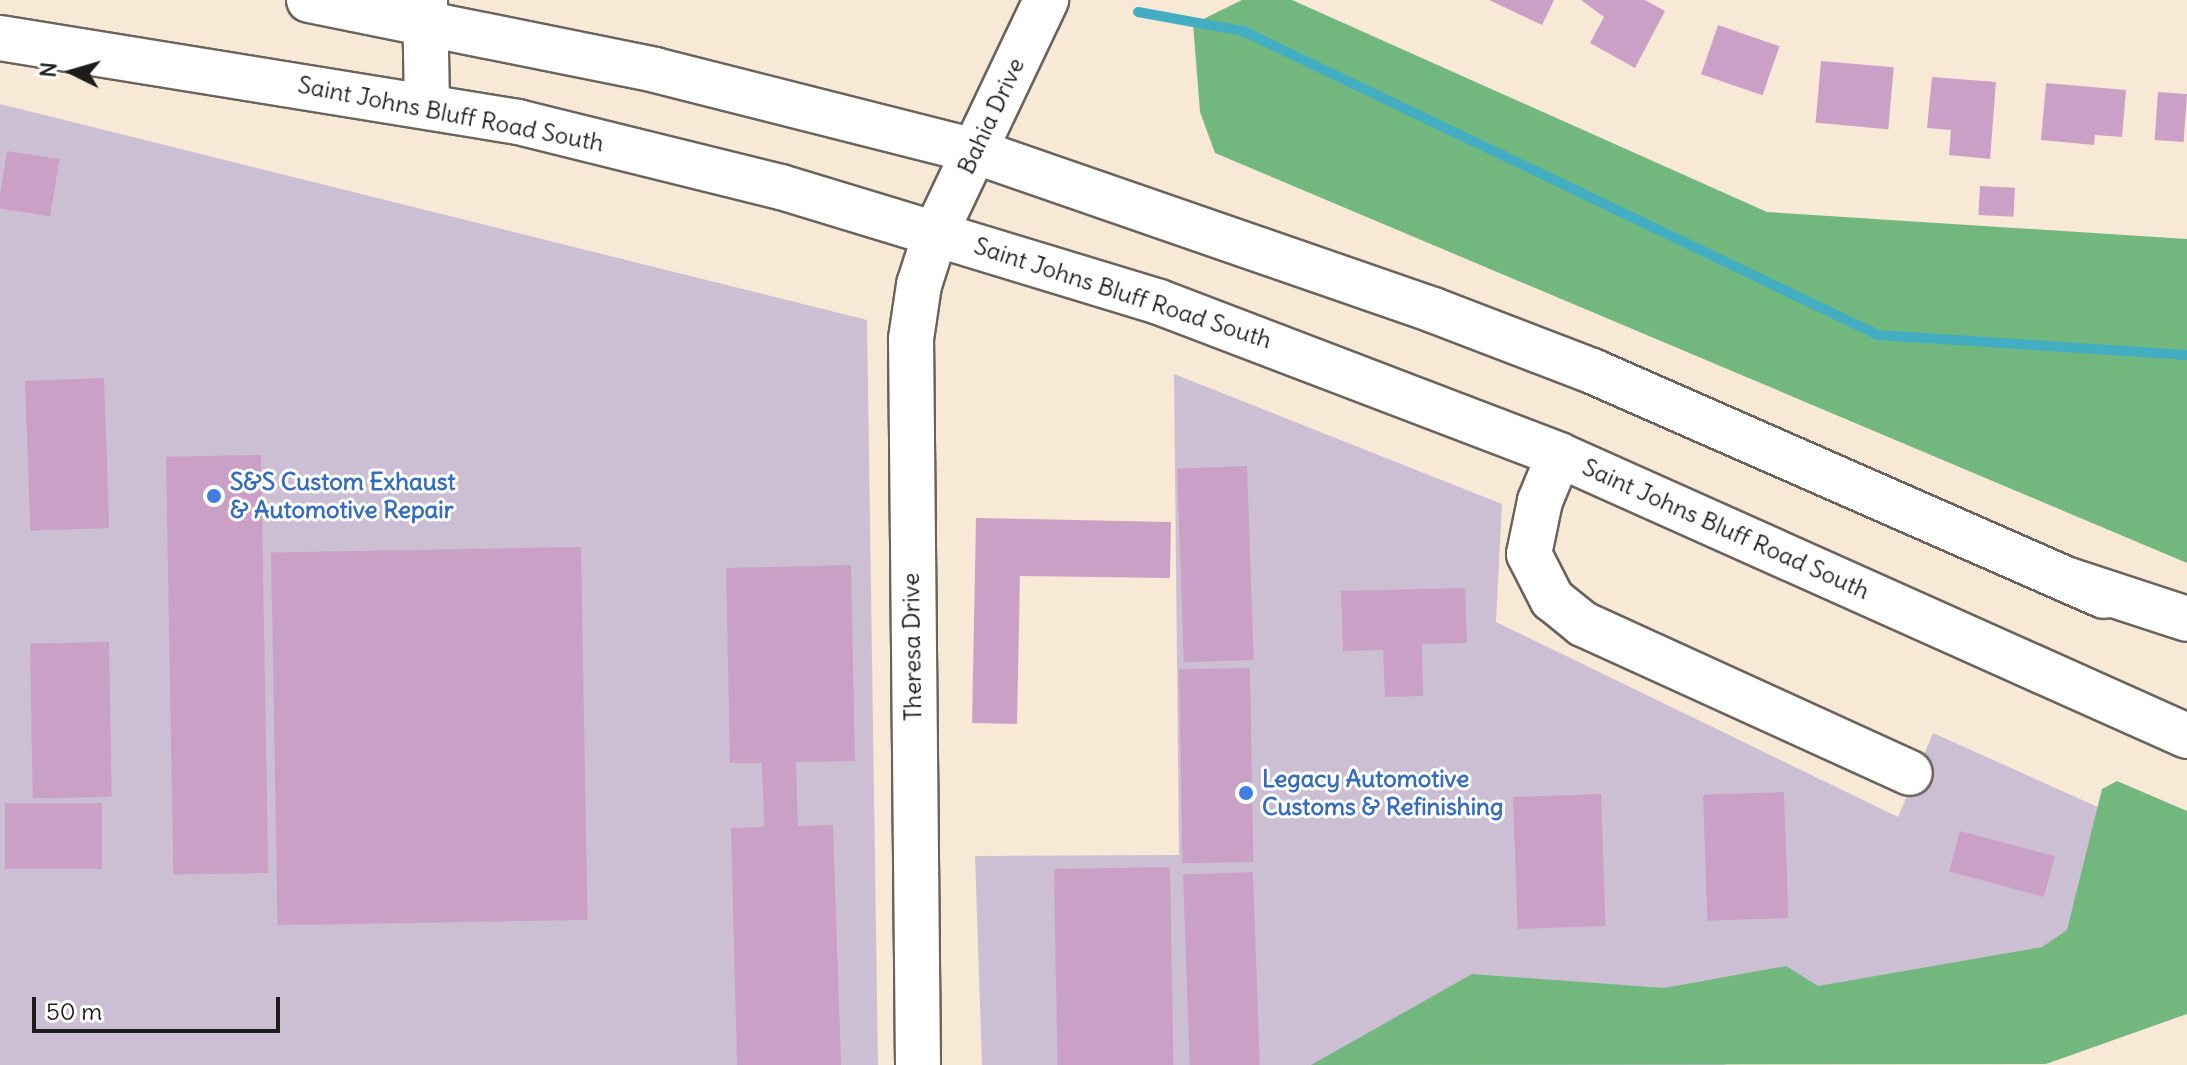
<!DOCTYPE html>
<style>
body{margin:0}
#map{position:relative;width:2187px;height:1065px;overflow:hidden;background:#f8e9d7;font-family:Delius,sans-serif}
div>[style]{position:absolute}
[style*='--x']{left:calc(var(--x)*1px);top:calc(var(--y)*1px);width:calc(var(--w)*1px);rotate:calc(var(--a)*1deg)}
.industrial>*{inset:0;background:#ccbfd4}
.forest>*{inset:0;background:#72b87e}
.stream>*{height:10px;margin:-5px;padding:0 5px;transform-origin:5px;border-radius:5px;background:#43aec2}
.building>*{inset:0;background:#cba0c7;transform-origin:0 0}
.roads{filter:drop-shadow(2px 0 #69645d) drop-shadow(-2px 0 #69645d) drop-shadow(0 2px #69645d) drop-shadow(0 -2px #69645d)}
.minor>*{height:44px;margin:-22px;padding:0 22px;transform-origin:22px;border-radius:22px;background:#fff}
.major>*{height:44px;margin:-22px;padding:0 22px;transform-origin:22px;border-radius:22px;background:#fff}
.highway>*{height:44px;margin:-22px;padding:0 22px;transform-origin:22px;border-radius:22px;background:#fff}
.dots>*{width:22px;height:22px;translate:-50% -50%;box-sizing:border-box;border:4px solid #fff;border-radius:50%}
span{translate:-50% -50%;white-space:nowrap;text-align:center;line-height:1.15;-webkit-text-stroke:6px #fff;paint-order:stroke}
.street-label{font-size:24px;color:#1c1c1c}
.shop-label{font-size:24px;color:#366cbe;font-weight:700}
.left{translate:0 -50%;text-align:left}
.north{position:absolute;left:32px;top:32px;width:80px;height:80px;-webkit-text-stroke:6px #fff;paint-order:stroke;rotate:275deg;font-size:22px;font-weight:700;line-height:32px;text-align:center;color:#1c1c1c}
.north::after{content:'';display:block;margin:auto;width:28px;height:36px;background:#1c1c1c;clip-path:polygon(50% 0,100% 100%,50% 72%,0 100%)}
.scale{position:absolute;left:32px;top:997px;width:248px;height:36px;box-sizing:border-box;border:4px solid #1c1c1c;border-top:0;padding-left:10px;font-size:24px;line-height:28px;white-space:nowrap;color:#1c1c1c;-webkit-text-stroke:6px #fff;paint-order:stroke}
</style>
<div id="map">
<div class="industrial">
<div style="clip-path:polygon(0 104px,867px 320px,878px 1065px,0 1065px)"></div>
<div style="clip-path:polygon(1174px 374px,1502px 504px,1496px 622px,1898px 817px,1933px 733px,2187px 847px,2187px 954px,1723px 1065px,982px 1065px,975px 856px,1179px 855px)"></div>
</div>
<div class="forest">
<div style="clip-path:polygon(1242px 0,1292px 0,1767px 212px,2187px 239px,2187px 563px,1215px 153px,1200px 112px,1193px 24px)"></div>
<div style="clip-path:polygon(2117px 781px,2187px 811px,2187px 1014px,2046px 1064px,1311px 1065px,1472px 974px,1664px 988px,1786px 966px,1818px 986px,2042px 947px,2067px 930px,2102px 789px)"></div>
</div>
<div class="stream">
<div style="--x:1138;--y:12;--w:107;--a:10.3"></div>
<div style="--x:1243;--y:31;--w:704;--a:25.58"></div>
<div style="--x:1878;--y:335;--w:310;--a:3.7"></div>
</div>
<div class="building">
<div style="clip-path:polygon(1489px 0,1554px 0,1542px 25px)"></div>
<div style="clip-path:polygon(1581px 0,1645px 0,1665px 11px,1635px 68px,1590px 43px,1604px 17px)"></div>
<div style="left:1718px;top:25px;width:65px;height:52px;rotate:19deg"></div>
<div style="left:1821px;top:61px;width:73px;height:62px;rotate:5deg"></div>
<div style="clip-path:polygon(1932px 77px,1996px 82px,1990px 159px,1949px 155px,1951px 130px,1927px 128px)"></div>
<div style="clip-path:polygon(2046px 83px,2126px 90px,2122px 137px,2095px 135px,2094px 145px,2041px 140px)"></div>
<div style="left:2158px;top:92px;width:29px;height:48px;rotate:4deg"></div>
<div style="left:7px;top:151px;width:53px;height:58px;rotate:9deg"></div>
<div style="left:1980px;top:186px;width:35px;height:29px;rotate:3deg"></div>
<div style="left:104px;top:378px;width:150px;height:79px;rotate:88deg"></div>
<div style="left:261px;top:455px;width:418px;height:95px;rotate:89deg"></div>
<div style="left:1247px;top:466px;width:194px;height:70px;rotate:88deg"></div>
<div style="clip-path:polygon(976px 518px,1171px 522px,1170px 578px,1020px 576px,1017px 724px,972px 723px)"></div>
<div style="left:581px;top:547px;width:373px;height:310px;rotate:89deg"></div>
<div style="clip-path:polygon(851px 565px,855px 761px,796px 762px,798px 826px,833px 825px,841px 1065px,737px 1065px,731px 828px,764px 827px,762px 763px,730px 763px,726px 568px)"></div>
<div style="clip-path:polygon(1465px 588px,1467px 643px,1422px 644px,1423px 696px,1385px 697px,1383px 650px,1343px 651px,1341px 591px)"></div>
<div style="left:109px;top:642px;width:155px;height:79px;rotate:89deg"></div>
<div style="left:1250px;top:668px;width:194px;height:71px;rotate:89deg"></div>
<div style="left:1784px;top:792px;width:126px;height:81px;rotate:88deg"></div>
<div style="left:1601px;top:794px;width:132px;height:88px;rotate:88deg"></div>
<div style="left:5px;top:803px;width:97px;height:66px"></div>
<div style="left:1960px;top:831px;width:98px;height:42px;rotate:15deg"></div>
<div style="left:1170px;top:867px;width:198px;height:116px;rotate:89deg"></div>
<div style="left:1253px;top:872px;width:193px;height:70px;rotate:88deg"></div>
</div>
<div class="roads">
<div class="minor">
<div style="--x:425;--y:0;--w:106;--a:88.9"></div>
<div style="--x:1559;--y:455;--w:50;--a:112.4"></div>
<div style="--x:1540;--y:501;--w:54;--a:101.7"></div>
<div style="--x:1529;--y:554;--w:51;--a:62.9"></div>
<div style="--x:1552;--y:599;--w:40;--a:39"></div>
<div style="--x:1583;--y:624;--w:359;--a:24.5"></div>
<div style="--x:918;--y:1065;--w:726;--a:-90.55"></div>
<div style="--x:911;--y:339;--w:55;--a:-81.6"></div>
<div style="--x:919;--y:285;--w:56;--a:-72.2"></div>
<div style="--x:936;--y:232;--w:257;--a:-64.6"></div>
</div>
<div class="major">
<div style="--x:309;--y:0;--w:353;--a:11.4"></div>
<div style="--x:655;--y:70;--w:329;--a:14.2"></div>
<div style="--x:974;--y:151;--w:486;--a:19.1"></div>
<div style="--x:1433;--y:310;--w:170;--a:21"></div>
<div style="--x:1592;--y:371;--w:559;--a:23.72"></div>
<div style="--x:0;--y:38;--w:525;--a:9.21"></div>
<div style="--x:518;--y:122;--w:271;--a:13.9"></div>
<div style="--x:781;--y:187;--w:395;--a:16.9"></div>
<div style="--x:1159;--y:302;--w:428;--a:20.9"></div>
<div style="--x:1559;--y:455;--w:688;--a:24.11"></div>
</div>
<div class="highway">
<div style="--x:2068;--y:580;--w:125;--a:18.1"></div>
</div>
</div>
<div class="dots">
<div style="left:214px;top:496px;background:#3f7fe0"></div>
<div style="left:1246px;top:793px;background:#3f7fe0"></div>
</div>
<div class="street-label">
<span style="left:451px;top:114px;rotate:11deg">Saint Johns Bluff Road South</span>
<span style="left:991px;top:116px;rotate:-65deg">Bahia Drive</span>
<span style="left:1123px;top:293px;rotate:18deg">Saint Johns Bluff Road South</span>
<span style="left:1726px;top:529px;rotate:24deg">Saint Johns Bluff Road South</span>
<span style="left:912px;top:647px;rotate:-91deg">Theresa Drive</span>
</div>
<div class="shop-label">
<span class="left" style="left:230px;top:496px">S&amp;S Custom Exhaust<br>&amp; Automotive Repair</span>
<span class="left" style="left:1262px;top:793px">Legacy Automotive<br>Customs &amp; Refinishing</span>
</div>
<div class="north">N</div>
<div class="scale">50 m</div>
</div>
